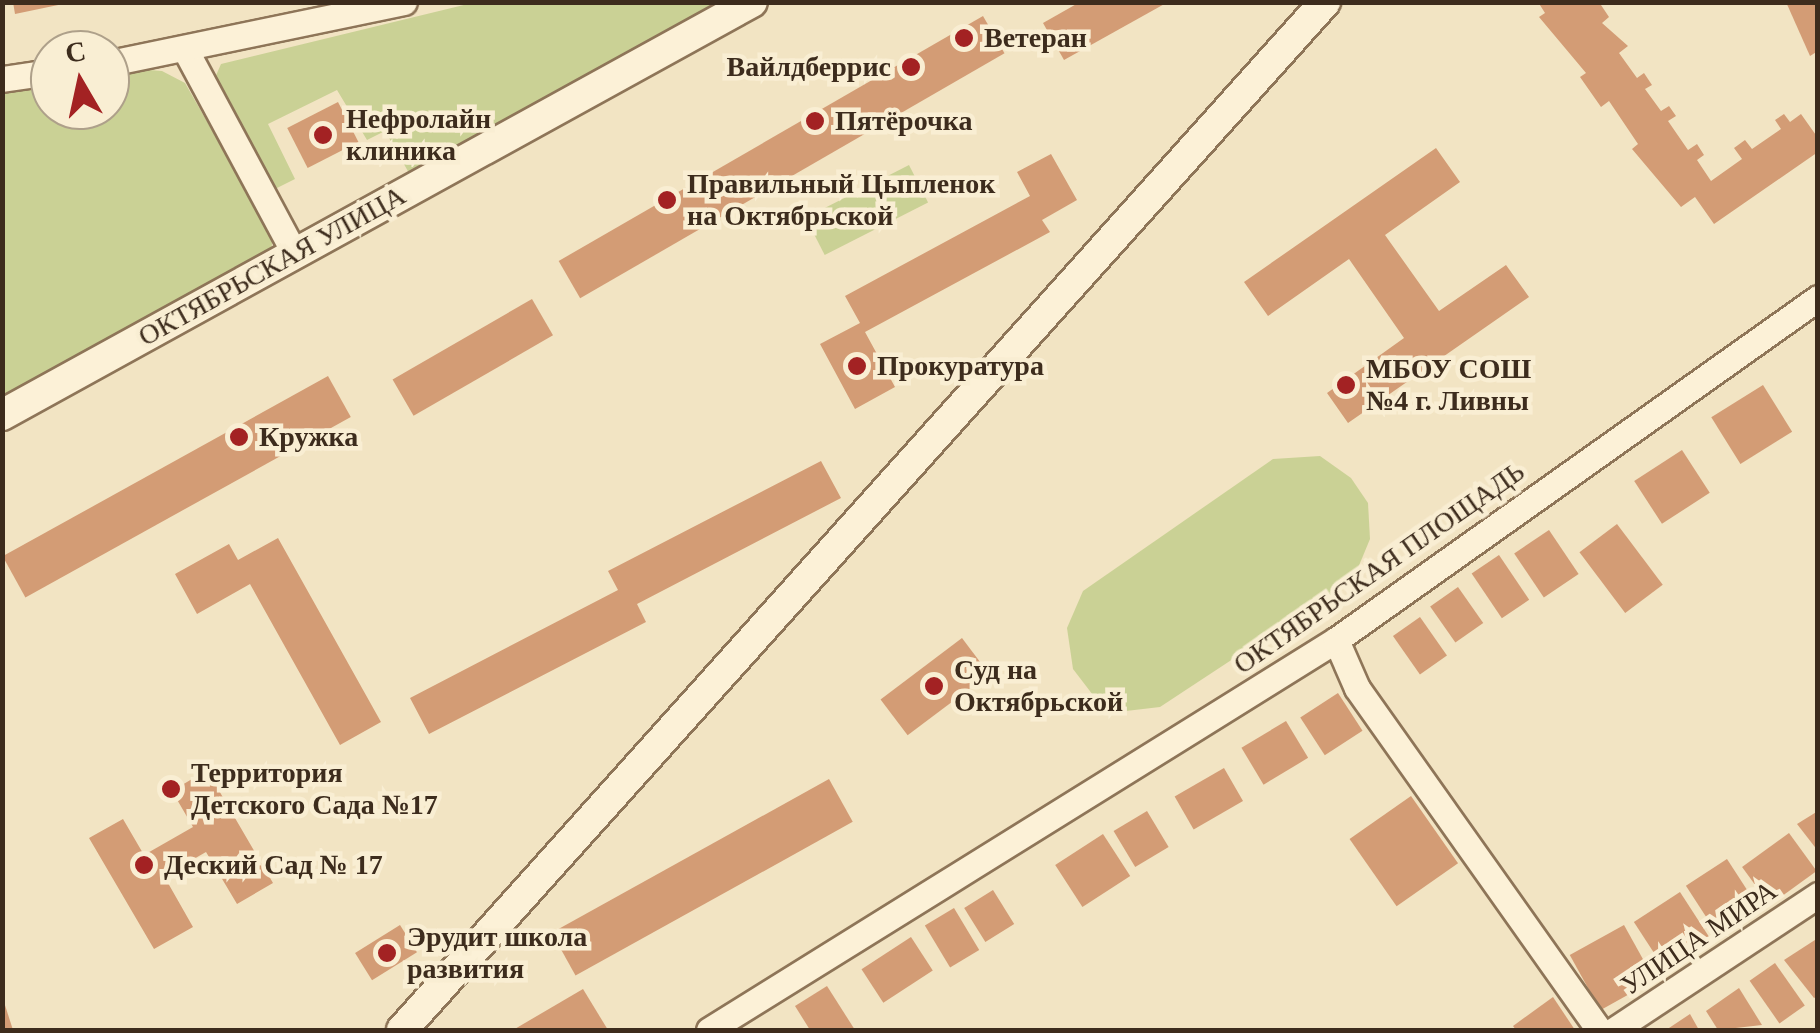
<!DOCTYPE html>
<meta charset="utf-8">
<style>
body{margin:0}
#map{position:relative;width:1820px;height:1033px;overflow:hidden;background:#f2e4c3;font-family:Georgia,serif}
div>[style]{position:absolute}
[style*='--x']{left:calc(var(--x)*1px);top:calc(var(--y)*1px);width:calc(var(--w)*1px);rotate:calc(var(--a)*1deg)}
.green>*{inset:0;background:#cad195;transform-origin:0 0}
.building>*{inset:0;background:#d39c75;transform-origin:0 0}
.roads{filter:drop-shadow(2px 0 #8e7558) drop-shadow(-2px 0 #8e7558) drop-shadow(0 2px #8e7558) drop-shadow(0 -2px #8e7558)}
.minor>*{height:25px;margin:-12.5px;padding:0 12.5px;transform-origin:12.5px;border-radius:12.5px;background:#fcf1d7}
.tertiary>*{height:30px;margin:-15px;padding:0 15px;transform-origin:15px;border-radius:15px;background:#fcf1d7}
.dots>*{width:28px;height:28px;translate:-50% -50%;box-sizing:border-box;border:5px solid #f9eed3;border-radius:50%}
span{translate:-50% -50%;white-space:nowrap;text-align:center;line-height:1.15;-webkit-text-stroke:9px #f9eed3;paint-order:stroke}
.poi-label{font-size:28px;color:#3d2c1d;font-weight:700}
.left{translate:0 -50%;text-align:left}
.right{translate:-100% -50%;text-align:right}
.street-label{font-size:28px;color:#3d2c1d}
.frame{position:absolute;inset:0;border:5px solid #3d2c1d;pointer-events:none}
.north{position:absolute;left:30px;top:30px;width:100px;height:100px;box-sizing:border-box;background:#f9eed3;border:2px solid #aea08a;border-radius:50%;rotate:351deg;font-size:28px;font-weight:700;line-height:40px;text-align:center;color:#3d2c1d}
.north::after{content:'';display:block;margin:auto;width:35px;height:45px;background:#a32223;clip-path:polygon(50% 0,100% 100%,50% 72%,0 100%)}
</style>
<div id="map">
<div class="green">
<div style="clip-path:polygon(472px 3px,718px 3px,409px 173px,385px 131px,367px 140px,337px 90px,268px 124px,295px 179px,271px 191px,214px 80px,221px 64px)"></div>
<div style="clip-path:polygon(137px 69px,162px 71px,185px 83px,273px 237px,271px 251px,3px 396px,2px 93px,50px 85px,50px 110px,110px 110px,110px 74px)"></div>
<div style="left:909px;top:165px;width:42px;height:116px;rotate:63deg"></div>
<div style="clip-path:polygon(1320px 456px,1351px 478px,1368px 503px,1370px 539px,1353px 580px,1160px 707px,1126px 711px,1096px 699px,1073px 669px,1067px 628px,1083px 591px,1273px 459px)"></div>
</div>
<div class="building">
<div style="clip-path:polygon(13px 2px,63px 2px,63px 4px,15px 14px)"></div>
<div style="clip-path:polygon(1080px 2px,1168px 2px,1064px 60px,1043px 23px)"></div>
<div style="clip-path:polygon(1538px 2px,1599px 2px,1609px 17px,1602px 23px,1628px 46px,1619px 53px,1637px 78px,1644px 73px,1652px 85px,1645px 89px,1661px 111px,1669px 106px,1676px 116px,1668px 121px,1688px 150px,1697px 144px,1704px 155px,1697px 160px,1711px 181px,1742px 159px,1734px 148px,1745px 140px,1752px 149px,1781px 129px,1775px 120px,1784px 114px,1790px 122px,1801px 114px,1818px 138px,1818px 152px,1714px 224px,1695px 197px,1681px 207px,1632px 149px,1638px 144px,1609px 101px,1601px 107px,1580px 77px,1586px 73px,1539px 17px,1545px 13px)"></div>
<div style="clip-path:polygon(1786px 2px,1818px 2px,1818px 51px,1810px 56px)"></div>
<div style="left:983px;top:16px;width:43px;height:490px;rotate:60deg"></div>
<div style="left:338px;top:102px;width:45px;height:57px;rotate:63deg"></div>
<div style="clip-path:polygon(1436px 148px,1460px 182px,1385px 235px,1439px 311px,1506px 265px,1529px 297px,1348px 423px,1327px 393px,1404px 338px,1349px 259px,1268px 316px,1244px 282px)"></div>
<div style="clip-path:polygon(1051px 154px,1077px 200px,1042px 220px,1050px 232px,865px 332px,895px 387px,855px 409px,820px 344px,860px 323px,845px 296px,1030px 196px,1017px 172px)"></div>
<div style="left:532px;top:299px;width:42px;height:161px;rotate:60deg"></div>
<div style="left:328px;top:376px;width:47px;height:372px;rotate:61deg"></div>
<div style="left:1763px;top:385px;width:55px;height:61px;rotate:58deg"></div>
<div style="left:1682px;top:450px;width:51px;height:57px;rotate:57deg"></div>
<div style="clip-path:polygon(821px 461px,841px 498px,637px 604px,646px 622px,429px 734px,410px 698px,618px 590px,608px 571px)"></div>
<div style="left:1617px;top:524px;width:76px;height:47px;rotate:53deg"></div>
<div style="left:1549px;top:530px;width:53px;height:42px;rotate:56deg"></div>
<div style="clip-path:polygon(278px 538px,381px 722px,340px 745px,250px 584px,197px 614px,175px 574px,229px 544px,238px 560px)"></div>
<div style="left:1499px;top:555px;width:54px;height:33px;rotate:56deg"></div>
<div style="left:1458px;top:587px;width:44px;height:34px;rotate:55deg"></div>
<div style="left:1420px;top:617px;width:47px;height:33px;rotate:55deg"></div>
<div style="left:962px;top:638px;width:45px;height:102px;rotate:53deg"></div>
<div style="left:1338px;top:693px;width:45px;height:45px;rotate:57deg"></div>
<div style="left:1286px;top:721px;width:43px;height:52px;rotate:59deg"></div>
<div style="left:1224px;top:768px;width:38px;height:57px;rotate:60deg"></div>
<div style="clip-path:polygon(207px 770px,273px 883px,237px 904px,206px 852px,164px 876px,193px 927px,154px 949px,89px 838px,123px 819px,144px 855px,193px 827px,172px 791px)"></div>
<div style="left:829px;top:779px;width:49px;height:317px;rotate:61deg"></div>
<div style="left:1411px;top:796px;width:82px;height:75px;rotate:55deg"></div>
<div style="left:1147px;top:811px;width:42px;height:39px;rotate:59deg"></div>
<div style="clip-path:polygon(1818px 811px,1818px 851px,1797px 824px)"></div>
<div style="left:1789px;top:833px;width:47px;height:58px;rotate:54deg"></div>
<div style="left:1103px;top:834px;width:50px;height:57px;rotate:57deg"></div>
<div style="left:1727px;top:859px;width:59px;height:49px;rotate:57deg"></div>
<div style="left:993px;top:890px;width:40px;height:34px;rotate:58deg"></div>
<div style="left:1680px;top:892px;width:55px;height:55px;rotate:57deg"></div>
<div style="left:954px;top:908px;width:49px;height:34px;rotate:59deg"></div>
<div style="left:400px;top:925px;width:32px;height:53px;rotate:58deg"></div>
<div style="left:1624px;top:925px;width:63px;height:62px;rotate:61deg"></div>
<div style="left:911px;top:937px;width:40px;height:59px;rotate:57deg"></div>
<div style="clip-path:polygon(1818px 938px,1818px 996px,1814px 998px,1784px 960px)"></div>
<div style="left:1775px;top:963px;width:52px;height:31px;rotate:55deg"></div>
<div style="clip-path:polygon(827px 986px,855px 1030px,810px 1030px,795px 1006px)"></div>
<div style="clip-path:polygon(1739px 988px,1762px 1025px,1718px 1030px,1706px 1011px)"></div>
<div style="clip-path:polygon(583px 989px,608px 1030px,513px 1030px)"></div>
<div style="clip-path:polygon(1553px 997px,1575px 1030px,1516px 1030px,1513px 1026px)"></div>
<div style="clip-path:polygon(3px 999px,13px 1030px,3px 1030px)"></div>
<div style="clip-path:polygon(1690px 1014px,1699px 1030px,1666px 1030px)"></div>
</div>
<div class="roads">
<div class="minor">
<div style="--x:186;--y:51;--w:230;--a:61.8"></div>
<div style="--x:110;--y:63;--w:300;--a:-11.7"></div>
<div style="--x:2;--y:79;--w:49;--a:-8.3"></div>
<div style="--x:1336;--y:640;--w:52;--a:66.4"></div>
<div style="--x:1357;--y:688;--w:419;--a:54.7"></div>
<div style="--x:709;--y:1030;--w:738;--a:-31.88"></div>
<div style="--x:1336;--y:640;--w:591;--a:-35.36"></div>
<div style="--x:1614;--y:1030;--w:245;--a:-33.5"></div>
</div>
<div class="tertiary">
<div style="--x:2;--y:415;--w:856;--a:-28.84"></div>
<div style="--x:402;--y:1030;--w:1382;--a:-48.08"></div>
</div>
</div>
<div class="dots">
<div style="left:964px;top:38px;background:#a32223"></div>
<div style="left:911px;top:67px;background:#a32223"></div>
<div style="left:815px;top:121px;background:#a32223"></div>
<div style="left:323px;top:135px;background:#a32223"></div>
<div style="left:667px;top:200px;background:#a32223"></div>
<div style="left:857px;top:366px;background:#a32223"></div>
<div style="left:1346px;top:385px;background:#a32223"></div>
<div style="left:239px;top:437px;background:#a32223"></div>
<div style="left:934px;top:686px;background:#a32223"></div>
<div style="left:171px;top:789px;background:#a32223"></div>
<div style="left:144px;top:865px;background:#a32223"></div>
<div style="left:387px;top:953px;background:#a32223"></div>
</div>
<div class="poi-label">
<span class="left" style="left:984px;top:38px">Ветеран</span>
<span class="right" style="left:891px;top:67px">Вайлдберрис</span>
<span class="left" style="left:346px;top:135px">Нефролайн<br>клиника</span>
<span class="left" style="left:835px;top:121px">Пятёрочка</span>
<span class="left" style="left:687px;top:200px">Правильный Цыпленок<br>на Октябрьской</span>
<span class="left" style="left:877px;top:366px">Прокуратура</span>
<span class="left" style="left:1366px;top:385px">МБОУ СОШ<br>№4 г. Ливны</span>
<span class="left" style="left:259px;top:437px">Кружка</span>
<span class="left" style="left:954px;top:686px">Суд на<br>Октябрьской</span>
<span class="left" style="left:191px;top:789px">Территория<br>Детского Сада №17</span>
<span class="left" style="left:164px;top:865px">Деский Сад № 17</span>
<span class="left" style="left:407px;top:953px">Эрудит школа<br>развития</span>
</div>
<div class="street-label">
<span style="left:272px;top:266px;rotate:-29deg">ОКТЯБРЬСКАЯ УЛИЦА</span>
<span style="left:1379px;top:568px;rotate:-35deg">ОКТЯБРЬСКАЯ ПЛОЩАДЬ</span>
<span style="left:1699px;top:938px;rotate:-34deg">УЛИЦА МИРА</span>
</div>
<div class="frame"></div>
<div class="north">С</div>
</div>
